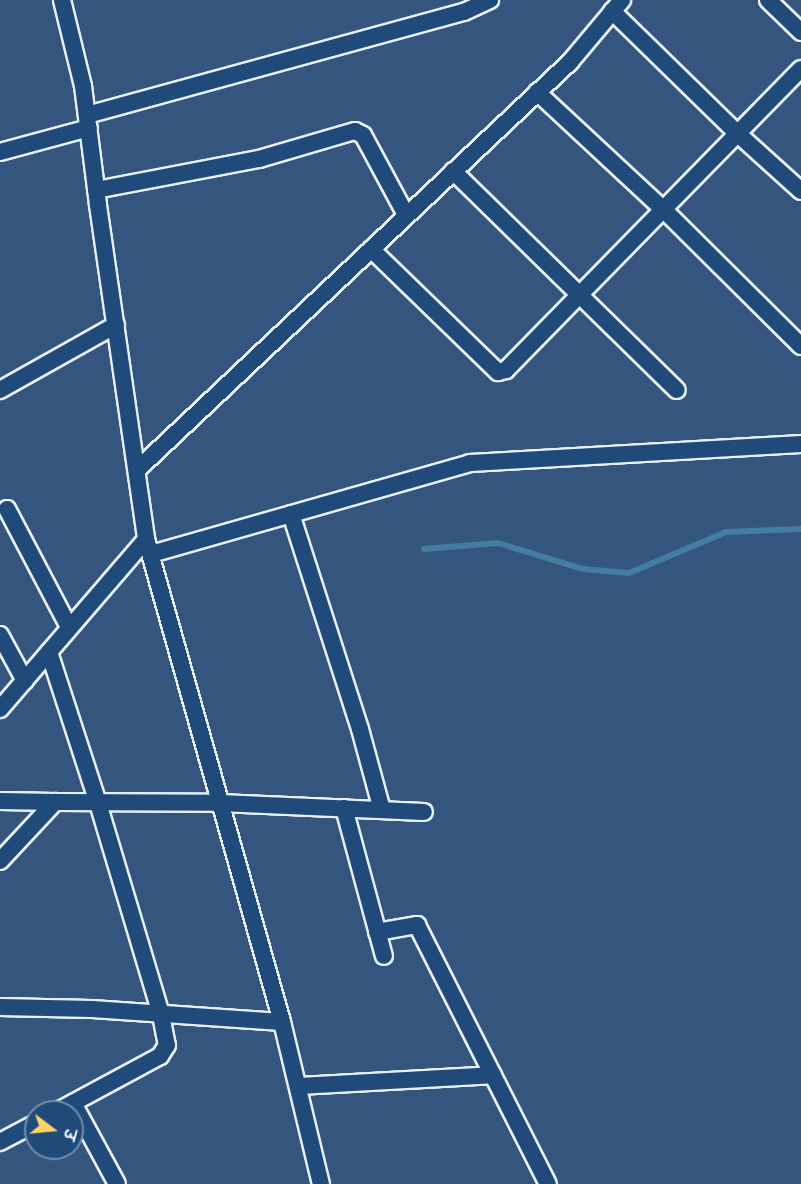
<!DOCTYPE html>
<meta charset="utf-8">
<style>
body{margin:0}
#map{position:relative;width:801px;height:1184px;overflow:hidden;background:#34557e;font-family:"Shantell Sans","Playpen Sans Deva",sans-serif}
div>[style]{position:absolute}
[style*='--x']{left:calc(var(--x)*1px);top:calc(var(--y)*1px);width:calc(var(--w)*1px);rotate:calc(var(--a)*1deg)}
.stream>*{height:6px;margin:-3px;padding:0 3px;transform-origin:3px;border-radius:3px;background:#447d9f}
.roads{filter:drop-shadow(2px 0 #e8f1f8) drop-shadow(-2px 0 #e8f1f8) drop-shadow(0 2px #e8f1f8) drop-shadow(0 -2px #e8f1f8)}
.minor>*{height:16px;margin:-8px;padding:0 8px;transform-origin:8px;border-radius:8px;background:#1f4a7a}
span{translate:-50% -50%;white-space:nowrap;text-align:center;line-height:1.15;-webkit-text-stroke:6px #1f4a7a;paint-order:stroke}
.north{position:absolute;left:24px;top:1100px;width:60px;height:60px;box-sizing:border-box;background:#1f4a7a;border:2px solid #6f8dac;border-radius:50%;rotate:106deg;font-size:16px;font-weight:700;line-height:24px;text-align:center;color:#e8f1f8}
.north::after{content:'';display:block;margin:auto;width:21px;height:27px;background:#ffd166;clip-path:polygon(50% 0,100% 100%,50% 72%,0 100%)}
</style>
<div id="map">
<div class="stream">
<div style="--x:424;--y:549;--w:74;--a:-4.6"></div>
<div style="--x:498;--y:543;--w:89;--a:17"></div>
<div style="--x:583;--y:569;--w:46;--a:5"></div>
<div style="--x:629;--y:573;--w:105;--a:-22.9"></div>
<div style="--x:726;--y:532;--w:75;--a:-2.3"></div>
</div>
<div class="roads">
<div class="minor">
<div style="--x:62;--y:0;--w:89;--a:76.3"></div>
<div style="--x:83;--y:86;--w:120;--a:82.8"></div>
<div style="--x:98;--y:205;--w:337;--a:81.8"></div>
<div style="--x:146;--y:539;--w:502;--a:74.27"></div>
<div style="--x:282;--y:1022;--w:167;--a:76.5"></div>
<div style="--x:768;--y:0;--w:46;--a:44.1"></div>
<div style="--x:612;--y:11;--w:176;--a:44.3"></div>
<div style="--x:738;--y:134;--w:85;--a:42.1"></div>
<div style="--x:537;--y:92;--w:173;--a:42.9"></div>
<div style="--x:664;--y:210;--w:193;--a:44.8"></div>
<div style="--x:87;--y:115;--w:391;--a:-15.3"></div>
<div style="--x:464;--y:12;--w:29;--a:-25"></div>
<div style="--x:0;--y:152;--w:92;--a:-15.1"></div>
<div style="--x:453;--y:171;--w:313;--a:44.4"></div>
<div style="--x:96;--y:190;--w:166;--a:-10.8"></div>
<div style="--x:259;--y:159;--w:100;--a:-16.3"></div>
<div style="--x:355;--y:131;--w:9;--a:27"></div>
<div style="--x:363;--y:135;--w:91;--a:61.7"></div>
<div style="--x:371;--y:249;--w:177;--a:44.1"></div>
<div style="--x:498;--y:372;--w:8;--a:-14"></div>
<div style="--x:506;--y:370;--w:421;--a:-45.6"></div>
<div style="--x:0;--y:390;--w:133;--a:-29.3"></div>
<div style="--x:137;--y:470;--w:595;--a:-43.3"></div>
<div style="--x:570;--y:62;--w:81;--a:-50"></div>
<div style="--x:7;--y:509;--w:133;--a:62.3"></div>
<div style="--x:291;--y:514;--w:226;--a:72.2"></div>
<div style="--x:360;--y:729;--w:84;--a:74.8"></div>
<div style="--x:151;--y:554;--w:332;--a:-15.9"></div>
<div style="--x:470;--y:463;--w:332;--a:-3.3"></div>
<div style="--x:0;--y:635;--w:52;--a:61.5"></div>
<div style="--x:49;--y:652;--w:159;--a:72"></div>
<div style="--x:98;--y:803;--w:221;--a:73.4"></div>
<div style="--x:161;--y:1015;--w:31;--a:79"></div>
<div style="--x:167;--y:1045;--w:13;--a:122"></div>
<div style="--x:160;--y:1056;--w:118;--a:151.7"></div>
<div style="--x:0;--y:709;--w:224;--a:-49.3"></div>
<div style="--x:0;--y:801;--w:55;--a:1"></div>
<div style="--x:344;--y:808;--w:153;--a:74.9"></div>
<div style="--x:0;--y:861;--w:81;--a:-47"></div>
<div style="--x:55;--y:802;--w:165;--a:0.3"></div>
<div style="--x:220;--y:803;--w:204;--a:2.5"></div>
<div style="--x:377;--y:932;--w:41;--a:-9.9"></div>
<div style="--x:417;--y:925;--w:290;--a:63.2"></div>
<div style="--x:0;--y:1007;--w:92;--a:1.2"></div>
<div style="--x:92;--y:1009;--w:190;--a:3.9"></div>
<div style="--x:298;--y:1086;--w:195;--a:-3.2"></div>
<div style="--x:73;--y:1103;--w:92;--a:61.5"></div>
<div style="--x:0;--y:1142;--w:41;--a:-27.8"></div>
</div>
</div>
<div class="north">उ</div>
</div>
